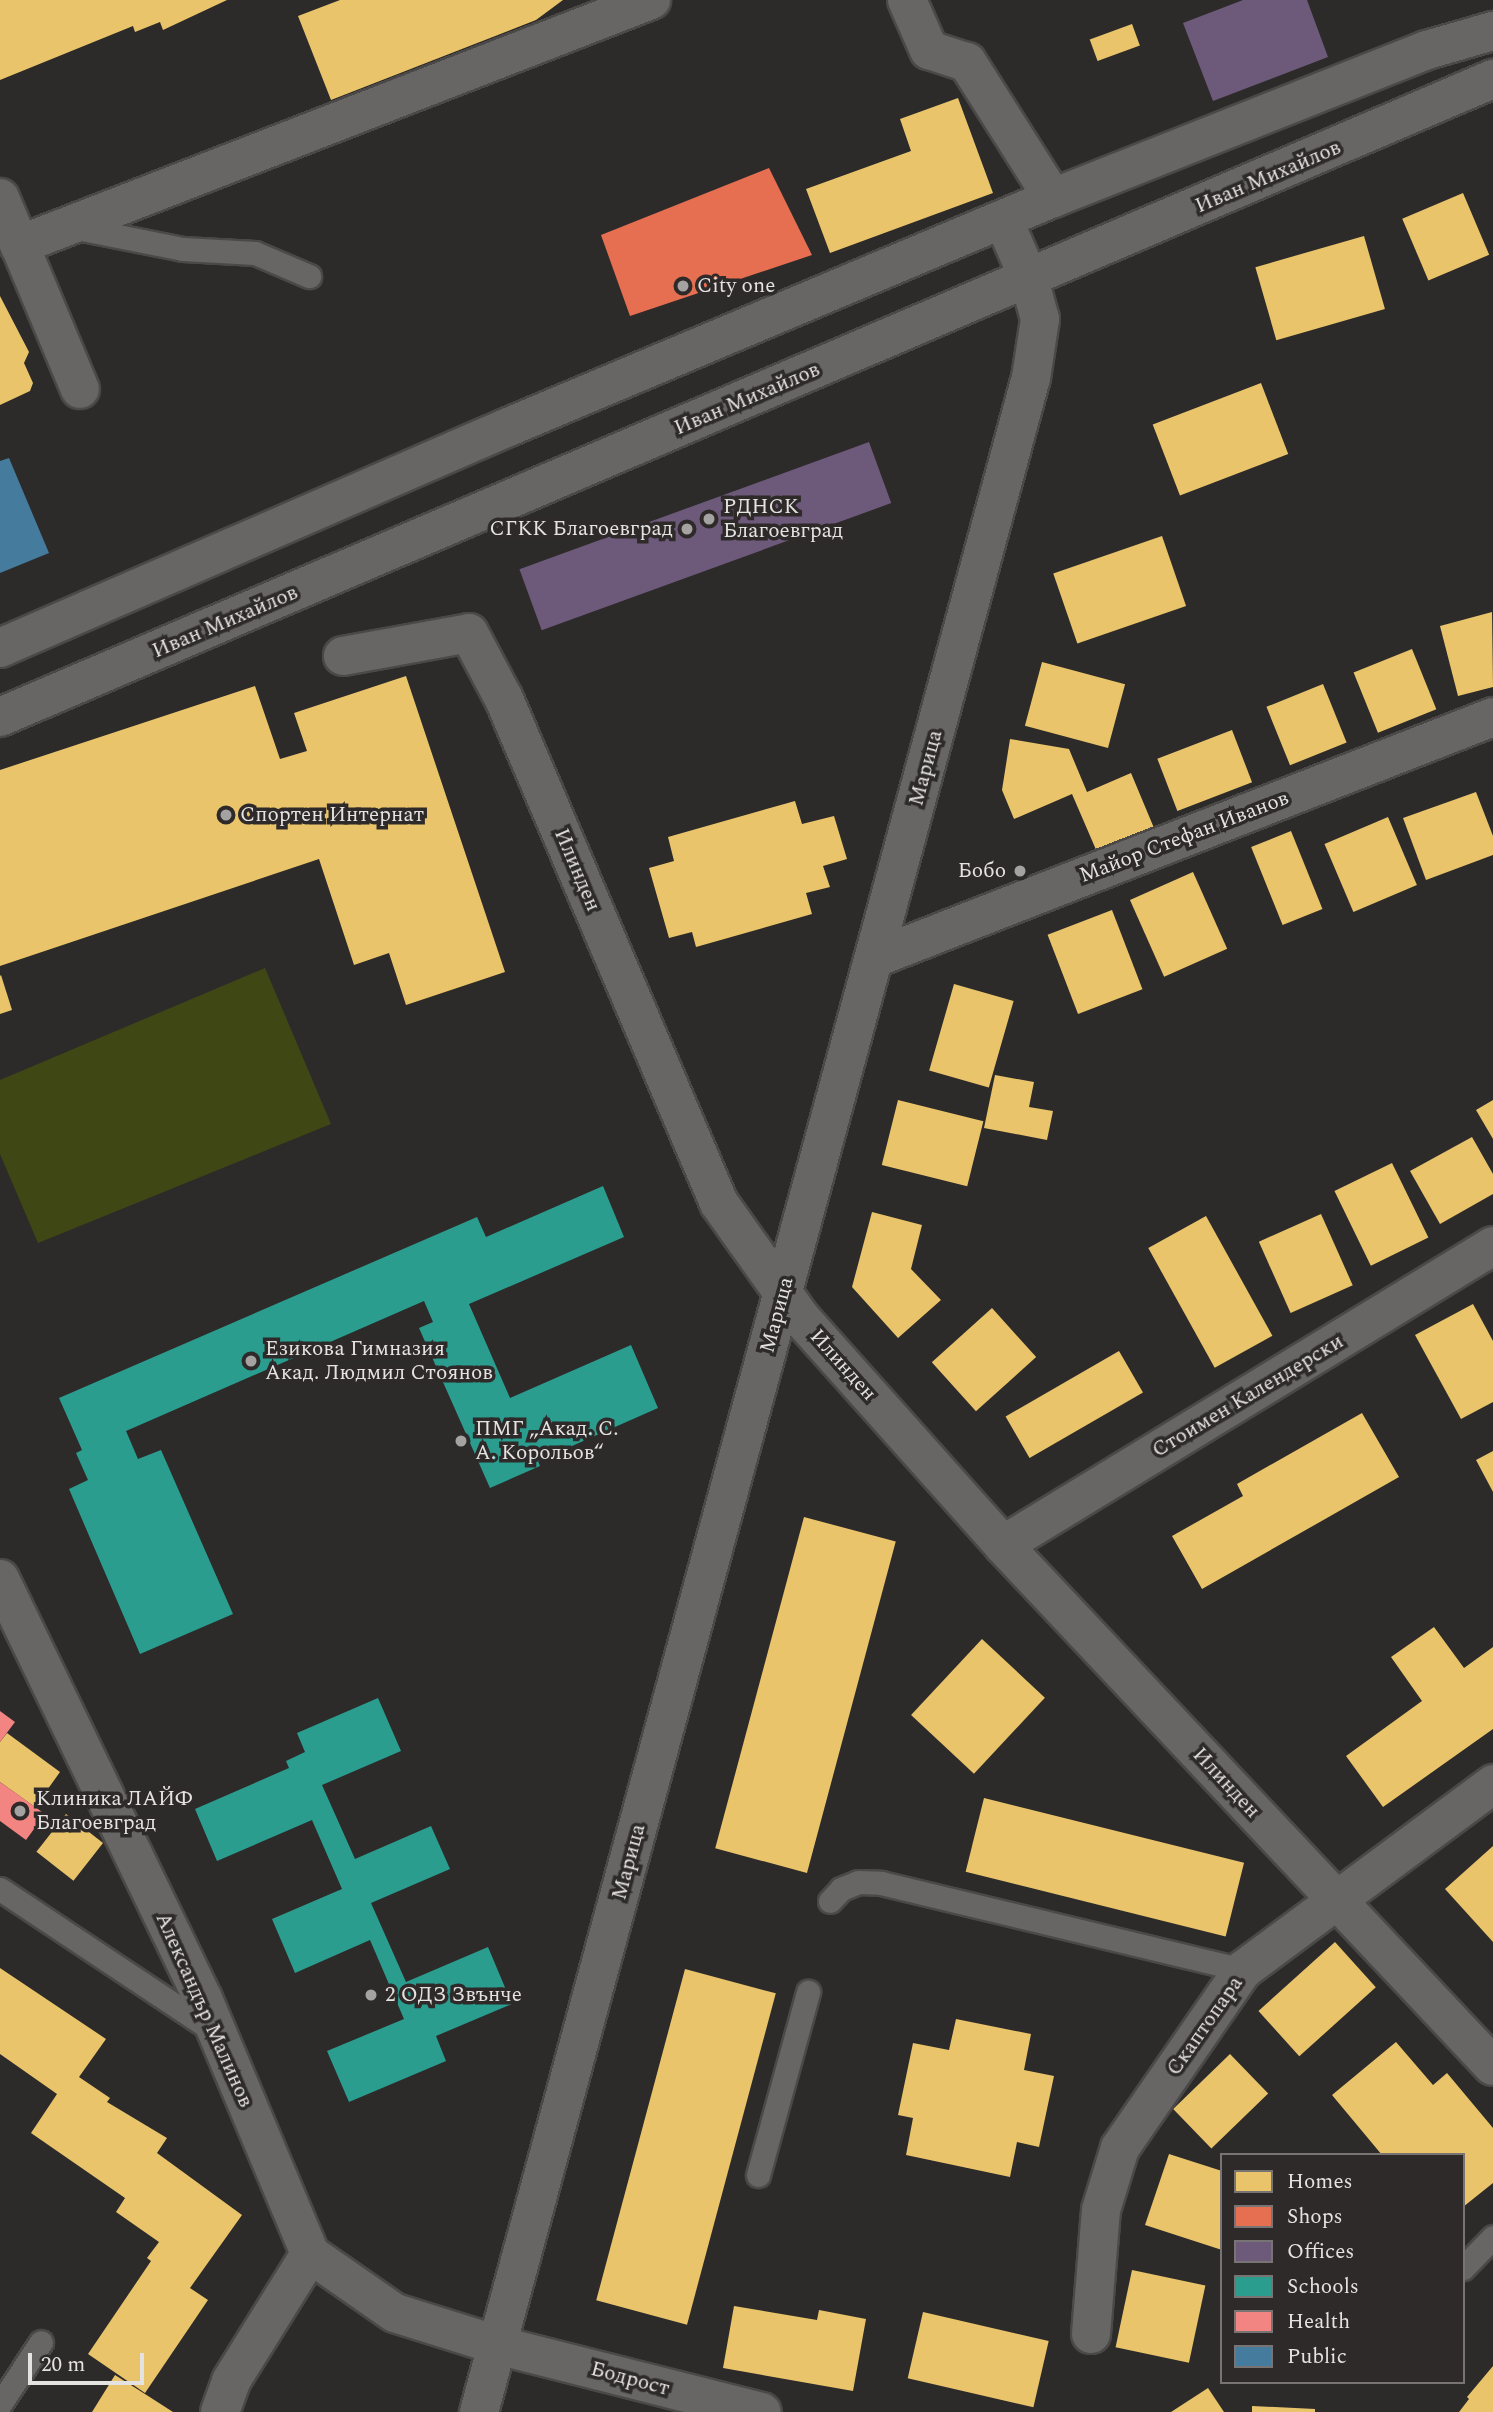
<!DOCTYPE html>
<meta charset="utf-8">
<style>
body{margin:0}
#map{position:relative;width:1493px;height:2412px;overflow:hidden;background:#2d2b2a;font-family:Spectral,serif}
div>[style]{position:absolute}
[style*='--x']{left:calc(var(--x)*1px);top:calc(var(--y)*1px);width:calc(var(--w)*1px);rotate:calc(var(--a)*1deg)}
.green>*{inset:0;background:#3f4814}
.homes>*{inset:0;background:#e9c46a;transform-origin:0 0}
.shops>*{inset:0;background:#e76f51}
.offices>*{inset:0;background:#6d597a;transform-origin:0 0}
.schools>*{inset:0;background:#2a9d8f}
.health>*{inset:0;background:#f28482}
.public>*{inset:0;background:#457b9d}
.roads{filter:drop-shadow(2px 0 #4b4948) drop-shadow(-2px 0 #4b4948) drop-shadow(0 2px #4b4948) drop-shadow(0 -2px #4b4948)}
.service>*{height:23px;margin:-11.5px;padding:0 11.5px;transform-origin:11.5px;border-radius:11.5px;background:#676665}
.minor>*{height:38px;margin:-19px;padding:0 19px;transform-origin:19px;border-radius:19px;background:#676665}
.tertiary>*{height:38px;margin:-19px;padding:0 19px;transform-origin:19px;border-radius:19px;background:#676665}
.dots>*{width:19px;height:19px;translate:-50% -50%;box-sizing:border-box;border:4px solid #2e2a29;border-radius:50%}
span{translate:-50% -50%;white-space:nowrap;text-align:center;line-height:1.15;-webkit-text-stroke:7px #2e2a29;paint-order:stroke}
.street-label{font-size:21px;color:#e5e3e2}
.poi-label{font-size:21px;color:#e5e3e2}
.left{translate:0 -50%;text-align:left}
.right{translate:-100% -50%;text-align:right}
.legend{position:absolute;left:1220px;top:2153px;width:245px;height:231px;box-sizing:border-box;background:#2e2a29;border:2px solid #777473;margin:0;padding:9px 12px;list-style:none;font-size:21px;color:#e5e3e2}
.legend li{display:flex;align-items:center;gap:14px;height:35px}
.legend b{width:35px;border:2px solid #777473}
.scale{position:absolute;left:28px;top:2353px;width:116px;height:32px;box-sizing:border-box;border:4px solid #e5e3e2;border-top:0;padding-left:9px;font-size:21px;line-height:24px;white-space:nowrap;color:#e5e3e2;-webkit-text-stroke:5px #2e2a29;paint-order:stroke}
</style>
<div id="map">
<div class="green">
<div style="clip-path:polygon(265px 968px,331px 1124px,38px 1243px,0 1154px,0 1080px)"></div>
</div>
<div class="homes">
<div style="clip-path:polygon(0 0,227px 0,163px 30px,160px 22px,135px 32px,133px 26px,0 80px)"></div>
<div style="clip-path:polygon(340px 0,563px 0,536px 20px,331px 100px,298px 16px)"></div>
<div style="left:1132px;top:24px;width:23px;height:45px;rotate:70deg"></div>
<div style="clip-path:polygon(958px 98px,993px 193px,830px 253px,806px 189px,911px 151px,900px 119px)"></div>
<div style="left:1463px;top:193px;width:67px;height:66px;rotate:67deg"></div>
<div style="left:1364px;top:236px;width:76px;height:113px;rotate:74deg"></div>
<div style="clip-path:polygon(0 296px,29px 352px,24px 363px,33px 383px,30px 391px,0 405px)"></div>
<div style="left:1261px;top:383px;width:76px;height:116px;rotate:69deg"></div>
<div style="left:1162px;top:536px;width:74px;height:115px;rotate:71deg"></div>
<div style="clip-path:polygon(1492px 612px,1493px 687px,1458px 696px,1440px 626px)"></div>
<div style="left:1412px;top:649px;width:65px;height:63px;rotate:68deg"></div>
<div style="left:1042px;top:662px;width:86px;height:66px;rotate:15deg"></div>
<div style="clip-path:polygon(406px 676px,505px 972px,406px 1005px,389px 953px,354px 965px,319px 859px,0 966px,0 770px,255px 686px,280px 759px,307px 751px,294px 713px)"></div>
<div style="left:1323px;top:684px;width:63px;height:61px;rotate:68deg"></div>
<div style="left:1232px;top:730px;width:56px;height:80px;rotate:69deg"></div>
<div style="clip-path:polygon(1010px 739px,1069px 749px,1087px 792px,1131px 773px,1154px 828px,1097px 852px,1072px 794px,1014px 819px,1002px 790px)"></div>
<div style="clip-path:polygon(1476px 792px,1493px 836px,1493px 855px,1426px 880px,1403px 818px)"></div>
<div style="clip-path:polygon(795px 801px,802px 824px,834px 816px,847px 859px,823px 866px,830px 887px,806px 893px,812px 914px,696px 947px,692px 932px,669px 938px,649px 868px,674px 861px,668px 837px)"></div>
<div style="left:1388px;top:817px;width:74px;height:69px;rotate:67deg"></div>
<div style="left:1291px;top:831px;width:84px;height:43px;rotate:68deg"></div>
<div style="left:1193px;top:872px;width:84px;height:69px;rotate:66deg"></div>
<div style="left:1112px;top:910px;width:85px;height:69px;rotate:69deg"></div>
<div style="clip-path:polygon(1px 975px,12px 1010px,0 1014px,0 976px)"></div>
<div style="left:954px;top:984px;width:62px;height:90px;rotate:16deg"></div>
<div style="clip-path:polygon(995px 1075px,1034px 1082px,1029px 1107px,1053px 1111px,1047px 1140px,984px 1128px)"></div>
<div style="left:898px;top:1100px;width:88px;height:67px;rotate:14deg"></div>
<div style="clip-path:polygon(1493px 1100px,1493px 1139px,1476px 1110px)"></div>
<div style="clip-path:polygon(1472px 1137px,1493px 1174px,1493px 1194px,1440px 1224px,1410px 1171px)"></div>
<div style="left:1392px;top:1163px;width:83px;height:64px;rotate:64deg"></div>
<div style="clip-path:polygon(872px 1212px,922px 1225px,911px 1269px,941px 1300px,898px 1338px,852px 1287px)"></div>
<div style="left:1321px;top:1214px;width:78px;height:68px;rotate:66deg"></div>
<div style="left:1206px;top:1216px;width:137px;height:66px;rotate:61deg"></div>
<div style="clip-path:polygon(1473px 1304px,1493px 1341px,1493px 1402px,1461px 1419px,1415px 1335px)"></div>
<div style="left:992px;top:1308px;width:66px;height:81px;rotate:48deg"></div>
<div style="left:1119px;top:1351px;width:48px;height:131px;rotate:60deg"></div>
<div style="clip-path:polygon(1362px 1413px,1399px 1477px,1202px 1589px,1172px 1536px,1243px 1496px,1237px 1484px)"></div>
<div style="clip-path:polygon(1493px 1451px,1493px 1492px,1476px 1460px)"></div>
<div style="left:804px;top:1517px;width:95px;height:343px;rotate:15deg"></div>
<div style="clip-path:polygon(1434px 1627px,1464px 1668px,1493px 1647px,1493px 1729px,1383px 1807px,1346px 1756px,1422px 1701px,1391px 1657px)"></div>
<div style="left:982px;top:1639px;width:86px;height:104px;rotate:43deg"></div>
<div style="clip-path:polygon(7px 1733px,60px 1772px,35px 1807px,0 1782px,0 1742px)"></div>
<div style="left:984px;top:1798px;width:268px;height:76px;rotate:14deg"></div>
<div style="left:66px;top:1814px;width:47px;height:48px;rotate:38deg"></div>
<div style="clip-path:polygon(1493px 1846px,1493px 1942px,1445px 1889px)"></div>
<div style="left:1335px;top:1942px;width:61px;height:103px;rotate:48deg"></div>
<div style="clip-path:polygon(0 1968px,106px 2039px,79px 2077px,110px 2098px,107px 2102px,167px 2138px,157px 2153px,242px 2215px,190px 2288px,208px 2300px,145px 2393px,88px 2354px,151px 2261px,147px 2258px,159px 2242px,116px 2212px,125px 2198px,31px 2133px,57px 2094px,0 2054px)"></div>
<div style="left:685px;top:1969px;width:94px;height:343px;rotate:15deg"></div>
<div style="clip-path:polygon(956px 2019px,1031px 2034px,1024px 2070px,1054px 2076px,1039px 2147px,1017px 2142px,1010px 2177px,906px 2155px,913px 2118px,898px 2115px,913px 2043px,949px 2050px)"></div>
<div style="clip-path:polygon(1396px 2042px,1433px 2085px,1447px 2073px,1493px 2128px,1493px 2183px,1463px 2207px,1463px 2155px,1382px 2155px,1332px 2095px)"></div>
<div style="left:1230px;top:2054px;width:55px;height:79px;rotate:46deg"></div>
<div style="clip-path:polygon(1169px 2154px,1222px 2171px,1222px 2250px,1145px 2225px)"></div>
<div style="left:1132px;top:2270px;width:75px;height:79px;rotate:12deg"></div>
<div style="clip-path:polygon(734px 2306px,817px 2320px,819px 2310px,866px 2319px,853px 2391px,723px 2368px)"></div>
<div style="left:923px;top:2312px;width:129px;height:68px;rotate:13deg"></div>
<div style="clip-path:polygon(1493px 2366px,1493px 2412px,1459px 2412px,1469px 2399px,1467px 2397px)"></div>
<div style="clip-path:polygon(115px 2375px,145px 2394px,173px 2412px,92px 2412px)"></div>
<div style="clip-path:polygon(1208px 2388px,1224px 2412px,1171px 2412px)"></div>
<div style="clip-path:polygon(1252px 2406px,1315px 2409px,1315px 2412px,1252px 2412px)"></div>
</div>
<div class="shops">
<div style="clip-path:polygon(769px 168px,812px 255px,630px 316px,601px 235px)"></div>
</div>
<div class="offices">
<div style="clip-path:polygon(1243px 0,1307px 0,1328px 57px,1213px 101px,1183px 23px)"></div>
<div style="left:869px;top:442px;width:65px;height:372px;rotate:70deg"></div>
</div>
<div class="schools">
<div style="clip-path:polygon(603px 1186px,624px 1237px,469px 1304px,510px 1398px,631px 1345px,658px 1408px,538px 1461px,540px 1466px,490px 1488px,419px 1328px,433px 1322px,424px 1301px,126px 1431px,138px 1459px,161px 1450px,233px 1614px,140px 1654px,69px 1489px,88px 1480px,76px 1453px,82px 1450px,59px 1398px,477px 1217px,486px 1237px)"></div>
<div style="clip-path:polygon(378px 1698px,401px 1751px,322px 1785px,355px 1859px,431px 1826px,450px 1869px,371px 1903px,406px 1982px,488px 1947px,512px 2004px,436px 2036px,446px 2061px,349px 2102px,327px 2051px,404px 2019px,370px 1940px,295px 1973px,272px 1919px,342px 1889px,312px 1820px,217px 1861px,195px 1809px,289px 1768px,286px 1761px,305px 1752px,297px 1733px)"></div>
</div>
<div class="health">
<div style="clip-path:polygon(0 1711px,15px 1722px,0 1742px)"></div>
<div style="clip-path:polygon(0 1782px,45px 1814px,26px 1840px,0 1821px)"></div>
</div>
<div class="public">
<div style="clip-path:polygon(9px 458px,49px 553px,0 573px,0 461px)"></div>
</div>
<div class="roads">
<div class="service">
<div style="--x:72;--y:227;--w:113;--a:11.2"></div>
<div style="--x:183;--y:249;--w:72;--a:3.2"></div>
<div style="--x:255;--y:253;--w:59;--a:23.1"></div>
<div style="--x:0;--y:1889;--w:258;--a:33.6"></div>
<div style="--x:830;--y:1901;--w:16;--a:-47"></div>
<div style="--x:841;--y:1889;--w:18;--a:-22"></div>
<div style="--x:858;--y:1882;--w:23;--a:2"></div>
<div style="--x:881;--y:1883;--w:372;--a:13.5"></div>
<div style="--x:758;--y:2175;--w:190;--a:-74.7"></div>
<div style="--x:1463;--y:2268;--w:43;--a:-45.9"></div>
<div style="--x:0;--y:2404;--w:74;--a:-56.5"></div>
</div>
<div class="minor">
<div style="--x:907;--y:0;--w:55;--a:66.3"></div>
<div style="--x:929;--y:50;--w:40;--a:18"></div>
<div style="--x:967;--y:62;--w:161;--a:57.7"></div>
<div style="--x:0;--y:198;--w:207;--a:67.3"></div>
<div style="--x:19;--y:245;--w:678;--a:-21.19"></div>
<div style="--x:343;--y:656;--w:128;--a:-10.3"></div>
<div style="--x:469;--y:633;--w:75;--a:62.1"></div>
<div style="--x:504;--y:699;--w:548;--a:66.9"></div>
<div style="--x:719;--y:1203;--w:140;--a:54.6"></div>
<div style="--x:800;--y:1317;--w:305;--a:48.3"></div>
<div style="--x:1003;--y:1545;--w:715;--a:46.76"></div>
<div style="--x:875;--y:958;--w:663;--a:-21.3"></div>
<div style="--x:1003;--y:1545;--w:574;--a:-31.39"></div>
<div style="--x:0;--y:1579;--w:466;--a:64.2"></div>
<div style="--x:203;--y:1999;--w:277;--a:67.2"></div>
<div style="--x:310;--y:2254;--w:103;--a:34.8"></div>
<div style="--x:395;--y:2313;--w:107;--a:17.4"></div>
<div style="--x:497;--y:2345;--w:273;--a:14.2"></div>
<div style="--x:1091;--y:2334;--w:124;--a:-85.4"></div>
<div style="--x:1101;--y:2210;--w:65;--a:-73"></div>
<div style="--x:1120;--y:2148;--w:216;--a:-55.4"></div>
<div style="--x:1243;--y:1970;--w:312;--a:-36.6"></div>
<div style="--x:220;--y:2412;--w:33;--a:-70"></div>
<div style="--x:231;--y:2381;--w:150;--a:-58.1"></div>
</div>
<div class="tertiary">
<div style="--x:0;--y:648;--w:552;--a:-23.5"></div>
<div style="--x:506;--y:428;--w:593;--a:-22.81"></div>
<div style="--x:1053;--y:198;--w:402;--a:-21.6"></div>
<div style="--x:1427;--y:50;--w:69;--a:-16.1"></div>
<div style="--x:0;--y:717;--w:1624;--a:-23.14"></div>
<div style="--x:479;--y:2412;--w:2108;--a:-74.82"></div>
<div style="--x:1031;--y:378;--w:60;--a:-81.3"></div>
<div style="--x:1040;--y:319;--w:41;--a:-105.4"></div>
<div style="--x:1029;--y:279;--w:65;--a:-113.4"></div>
</div>
</div>
<div class="dots">
<div style="left:683px;top:286px;background:#a5a3a2"></div>
<div style="left:709px;top:519px;background:#a5a3a2"></div>
<div style="left:687px;top:529px;background:#a5a3a2"></div>
<div style="left:226px;top:815px;background:#a5a3a2"></div>
<div style="left:1020px;top:871px;background:#a5a3a2"></div>
<div style="left:251px;top:1361px;background:#a5a3a2"></div>
<div style="left:461px;top:1441px;background:#a5a3a2"></div>
<div style="left:20px;top:1811px;background:#a5a3a2"></div>
<div style="left:371px;top:1995px;background:#a5a3a2"></div>
</div>
<div class="street-label">
<span style="left:1268px;top:177px;rotate:-23deg">Иван Михайлов</span>
<span style="left:747px;top:399px;rotate:-23deg">Иван Михайлов</span>
<span style="left:225px;top:622px;rotate:-23deg">Иван Михайлов</span>
<span style="left:926px;top:768px;rotate:-75deg">Марица</span>
<span style="left:1184px;top:837px;rotate:-21deg">Майор Стефан Иванов</span>
<span style="left:577px;top:870px;rotate:67deg">Илинден</span>
<span style="left:777px;top:1315px;rotate:-75deg">Марица</span>
<span style="left:843px;top:1365px;rotate:48deg">Илинден</span>
<span style="left:1248px;top:1396px;rotate:-31deg">Стоимен Календерски</span>
<span style="left:1226px;top:1783px;rotate:47deg">Илинден</span>
<span style="left:629px;top:1862px;rotate:-75deg">Марица</span>
<span style="left:204px;top:2010px;rotate:66deg">Александър Малинов</span>
<span style="left:1205px;top:2026px;rotate:-55deg">Скаптопара</span>
<span style="left:630px;top:2379px;rotate:15deg">Бодрост</span>
</div>
<div class="poi-label">
<span class="left" style="left:697px;top:286px">City one</span>
<span class="left" style="left:723px;top:519px">РДНСК<br>Благоевград</span>
<span class="right" style="left:673px;top:529px">СГКК Благоевград</span>
<span class="left" style="left:240px;top:815px">Спортен Интернат</span>
<span class="right" style="left:1006px;top:871px">Бобо</span>
<span class="left" style="left:265px;top:1361px">Езикова Гимназия<br>Акад. Людмил Стоянов</span>
<span class="left" style="left:475px;top:1441px">ПМГ „Акад. С.<br>А. Корольов“</span>
<span class="left" style="left:36px;top:1811px">Клиника ЛАЙФ<br>Благоевград</span>
<span class="left" style="left:385px;top:1995px">2 ОДЗ Звънче</span>
</div>
<ul class="legend">
<li><b style="height:19px;background:#e9c46a"></b>Homes</li>
<li><b style="height:19px;background:#e76f51"></b>Shops</li>
<li><b style="height:19px;background:#6d597a"></b>Offices</li>
<li><b style="height:19px;background:#2a9d8f"></b>Schools</li>
<li><b style="height:19px;background:#f28482"></b>Health</li>
<li><b style="height:19px;background:#457b9d"></b>Public</li>
</ul>
<div class="scale">20 m</div>
</div>
